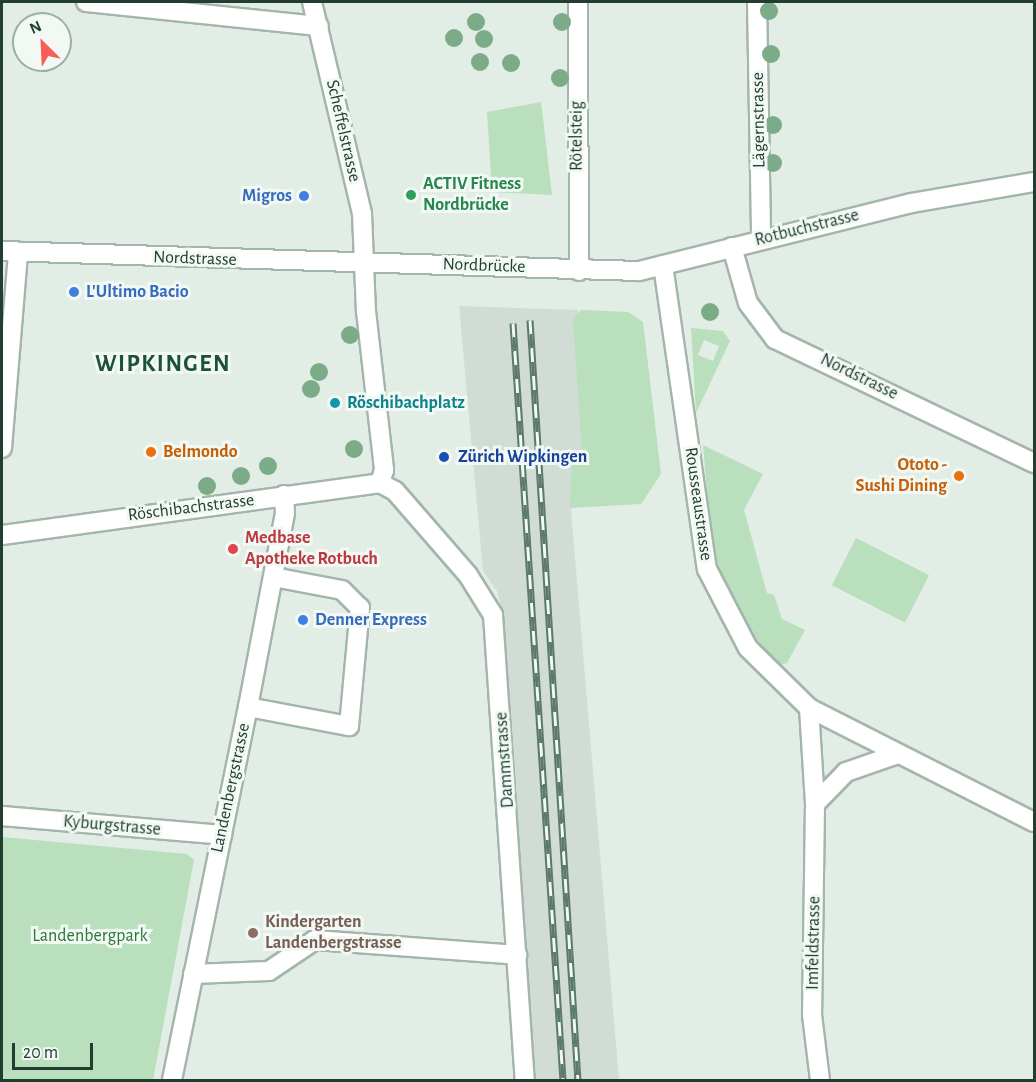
<!DOCTYPE html>
<meta charset="utf-8">
<style>
body{margin:0}
#map{position:relative;width:1036px;height:1082px;overflow:hidden;background:#e2ede6;font-family:"Alegreya Sans",sans-serif}
div>[style]{position:absolute}
[style*='--x']{left:calc(var(--x)*1px);top:calc(var(--y)*1px);width:calc(var(--w)*1px);rotate:calc(var(--a)*1deg)}
.built>*{inset:0;background:#d0dcd4}
.green>*{inset:0;background:#b9dfbd;transform-origin:0 0}
.roads{filter:drop-shadow(2px 0 #a4b5ac) drop-shadow(-2px 0 #a4b5ac) drop-shadow(0 2px #a4b5ac) drop-shadow(0 -2px #a4b5ac)}
.minor>*{height:18px;margin:-9px;padding:0 9px;transform-origin:9px;border-radius:9px;background:#fff}
.rail>*{height:7px;margin-top:-3.5px;transform-origin:0;background:repeating-linear-gradient(90deg,#f2f9f4 0 14px,#5b7a6c 0 28px);box-sizing:border-box;border-block:2px solid #5b7a6c}
.trees>*{width:18px;height:18px;margin:-9px;border-radius:50%;background:#7cac87}
.dots>*{width:16px;height:16px;translate:-50% -50%;box-sizing:border-box;border:3px solid #f2f9f4;border-radius:50%}
span{translate:-50% -50%;white-space:nowrap;text-align:center;line-height:1.15;-webkit-text-stroke:6px #f2f9f4;paint-order:stroke}
.street-label{font-size:18px;color:#213e31}
.leisure-label{font-size:18px;color:#27864d;font-weight:700}
.left{translate:0 -50%;text-align:left}
.shop-label{font-size:18px;color:#366cbe;font-weight:700}
.right{translate:-100% -50%;text-align:right}
.culture-label{font-size:18px;color:#0d838f;font-weight:700}
.food-label{font-size:18px;color:#c56008;font-weight:700}
.transit-label{font-size:18px;color:#164399;font-weight:700}
.health-label{font-size:18px;color:#be3a42;font-weight:700}
.education-label{font-size:18px;color:#785e54;font-weight:700}
.park-label{font-size:18px;color:#297739}
.district-label{font-size:24px;color:#1c513a;font-weight:700;letter-spacing:1.5px}
.frame{position:absolute;inset:0;border:3px solid #213e31;pointer-events:none}
.north{position:absolute;left:12px;top:12px;width:60px;height:60px;box-sizing:border-box;background:#f2f9f4;border:2px solid #9eaea6;border-radius:50%;rotate:336deg;font-size:16px;font-weight:700;line-height:24px;text-align:center;color:#213e31}
.north::after{content:'';display:block;margin:auto;width:21px;height:27px;background:#f85e55;clip-path:polygon(50% 0,100% 100%,50% 72%,0 100%)}
.scale{position:absolute;left:12px;top:1043px;width:81px;height:27px;box-sizing:border-box;border:3px solid #213e31;border-top:0;padding-left:8px;font-size:18px;line-height:21px;white-space:nowrap;color:#213e31;-webkit-text-stroke:4px #f2f9f4;paint-order:stroke}
</style>
<div id="map">
<div class="built">
<div style="clip-path:polygon(459px 306px,578px 310px,587px 418px,571px 510px,619px 1080px,535px 1080px,504px 619px,497px 591px,483px 571px)"></div>
</div>
<div class="green">
<div style="clip-path:polygon(541px 102px,552px 195px,492px 192px,487px 112px)"></div>
<div style="clip-path:polygon(581px 310px,628px 312px,643px 322px,661px 474px,641px 504px,570px 508px,572px 455px,582px 454px,573px 319px)"></div>
<div style="clip-path:polygon(evenodd,691px 328px,723px 331px,730px 341px,696px 413px,691px 328px,704px 340px,719px 346px,713px 361px,698px 355px,704px 340px)"></div>
<div style="clip-path:polygon(703px 445px,763px 474px,744px 510px,767px 593px,774px 595px,782px 619px,805px 630px,787px 663px,773px 667px,743px 626px,713px 563px)"></div>
<div style="left:856px;top:538px;width:82px;height:53px;rotate:27deg"></div>
<div style="clip-path:polygon(2px 837px,187px 854px,194px 860px,153px 1080px,2px 1080px)"></div>
</div>
<div class="roads">
<div class="minor">
<div style="--x:86;--y:2;--w:234;--a:5.9"></div>
<div style="--x:312;--y:2;--w:217;--a:76.7"></div>
<div style="--x:362;--y:213;--w:98;--a:87.7"></div>
<div style="--x:366;--y:311;--w:160;--a:83.5"></div>
<div style="--x:384;--y:470;--w:14;--a:107"></div>
<div style="--x:578;--y:2;--w:269;--a:89.8"></div>
<div style="--x:757;--y:2;--w:236;--a:89"></div>
<div style="--x:732;--y:247;--w:58;--a:74.1"></div>
<div style="--x:748;--y:303;--w:45;--a:53.1"></div>
<div style="--x:775;--y:339;--w:287;--a:25.6"></div>
<div style="--x:2;--y:251;--w:637;--a:1.8"></div>
<div style="--x:639;--y:271;--w:280;--a:-14"></div>
<div style="--x:911;--y:203;--w:125;--a:-9.7"></div>
<div style="--x:663;--y:265;--w:307;--a:81.8"></div>
<div style="--x:707;--y:569;--w:89;--a:62.6"></div>
<div style="--x:748;--y:648;--w:86;--a:44.5"></div>
<div style="--x:809;--y:708;--w:252;--a:26.9"></div>
<div style="--x:2;--y:448;--w:197;--a:-85.3"></div>
<div style="--x:380;--y:483;--w:17;--a:28"></div>
<div style="--x:395;--y:491;--w:111;--a:49"></div>
<div style="--x:468;--y:575;--w:47;--a:58"></div>
<div style="--x:493;--y:615;--w:466;--a:86.1"></div>
<div style="--x:2;--y:535;--w:382;--a:-7.8"></div>
<div style="--x:248;--y:707;--w:103;--a:10.7"></div>
<div style="--x:349;--y:726;--w:119;--a:-84.7"></div>
<div style="--x:360;--y:608;--w:25;--a:-135"></div>
<div style="--x:342;--y:590;--w:70;--a:-169.3"></div>
<div style="--x:809;--y:708;--w:96;--a:86.4"></div>
<div style="--x:815;--y:804;--w:211;--a:90.8"></div>
<div style="--x:812;--y:1015;--w:65;--a:83"></div>
<div style="--x:815;--y:804;--w:45;--a:-45.9"></div>
<div style="--x:846;--y:772;--w:55;--a:-19.1"></div>
<div style="--x:2;--y:816;--w:221;--a:4.9"></div>
<div style="--x:193;--y:974;--w:76;--a:-2.3"></div>
<div style="--x:269;--y:971;--w:55;--a:-34"></div>
<div style="--x:315;--y:940;--w:203;--a:4.2"></div>
<div style="--x:172;--y:1080;--w:381;--a:-78.5"></div>
<div style="--x:248;--y:707;--w:197;--a:-79.2"></div>
<div style="--x:285;--y:513;--w:18;--a:-93"></div>
</div>
</div>
<div class="rail">
<div style="--x:530;--y:320;--w:762;--a:86.39"></div>
<div style="--x:513;--y:323;--w:759;--a:86.22"></div>
</div>
<div class="trees">
<div style="left:769px;top:11px"></div>
<div style="left:476px;top:22px"></div>
<div style="left:562px;top:22px"></div>
<div style="left:454px;top:38px"></div>
<div style="left:484px;top:39px"></div>
<div style="left:771px;top:54px"></div>
<div style="left:480px;top:62px"></div>
<div style="left:511px;top:63px"></div>
<div style="left:560px;top:78px"></div>
<div style="left:773px;top:125px"></div>
<div style="left:773px;top:163px"></div>
<div style="left:710px;top:312px"></div>
<div style="left:350px;top:335px"></div>
<div style="left:319px;top:372px"></div>
<div style="left:311px;top:389px"></div>
<div style="left:354px;top:449px"></div>
<div style="left:268px;top:466px"></div>
<div style="left:241px;top:476px"></div>
<div style="left:207px;top:486px"></div>
</div>
<div class="dots">
<div style="left:411px;top:195px;background:#2e9e5b"></div>
<div style="left:304px;top:196px;background:#3f7fe0"></div>
<div style="left:74px;top:292px;background:#3f7fe0"></div>
<div style="left:335px;top:403px;background:#0f9aa8"></div>
<div style="left:151px;top:452px;background:#e8710a"></div>
<div style="left:444px;top:457px;background:#1a4fb4"></div>
<div style="left:959px;top:476px;background:#e8710a"></div>
<div style="left:233px;top:549px;background:#e0444e"></div>
<div style="left:303px;top:620px;background:#3f7fe0"></div>
<div style="left:253px;top:933px;background:#8d6e63"></div>
</div>
<div class="street-label">
<span style="left:759px;top:120px;rotate:-91deg">Lägernstrasse</span>
<span style="left:343px;top:131px;rotate:77deg">Scheffelstrasse</span>
<span style="left:577px;top:136px;rotate:-90deg">Rötelsteig</span>
<span style="left:807px;top:228px;rotate:-14deg">Rotbuchstrasse</span>
<span style="left:195px;top:259px;rotate:2deg">Nordstrasse</span>
<span style="left:484px;top:266px;rotate:2deg">Nordbrücke</span>
<span style="left:859px;top:377px;rotate:26deg">Nordstrasse</span>
<span style="left:698px;top:504px;rotate:82deg">Rousseaustrasse</span>
<span style="left:191px;top:508px;rotate:-7deg">Röschibachstrasse</span>
<span style="left:505px;top:760px;rotate:-94deg">Dammstrasse</span>
<span style="left:231px;top:788px;rotate:-78deg">Landenbergstrasse</span>
<span style="left:112px;top:826px;rotate:5deg">Kyburgstrasse</span>
<span style="left:814px;top:943px;rotate:-89deg">Imfeldstrasse</span>
</div>
<div class="leisure-label">
<span class="left" style="left:423px;top:195px">ACTIV Fitness<br>Nordbrücke</span>
</div>
<div class="shop-label">
<span class="right" style="left:292px;top:196px">Migros</span>
<span class="left" style="left:86px;top:292px">L'Ultimo Bacio</span>
<span class="left" style="left:315px;top:620px">Denner Express</span>
</div>
<div class="culture-label">
<span class="left" style="left:347px;top:403px">Röschibachplatz</span>
</div>
<div class="food-label">
<span class="left" style="left:163px;top:452px">Belmondo</span>
<span class="right" style="left:947px;top:476px">Ototo -<br>Sushi Dining</span>
</div>
<div class="transit-label">
<span class="left" style="left:458px;top:457px">Zürich Wipkingen</span>
</div>
<div class="health-label">
<span class="left" style="left:245px;top:549px">Medbase<br>Apotheke Rotbuch</span>
</div>
<div class="education-label">
<span class="left" style="left:265px;top:933px">Kindergarten<br>Landenbergstrasse</span>
</div>
<div class="park-label">
<span style="left:90px;top:936px">Landenbergpark</span>
</div>
<div class="district-label">
<span style="left:163px;top:365px">WIPKINGEN</span>
</div>
<div class="frame"></div>
<div class="north">N</div>
<div class="scale">20 m</div>
</div>
